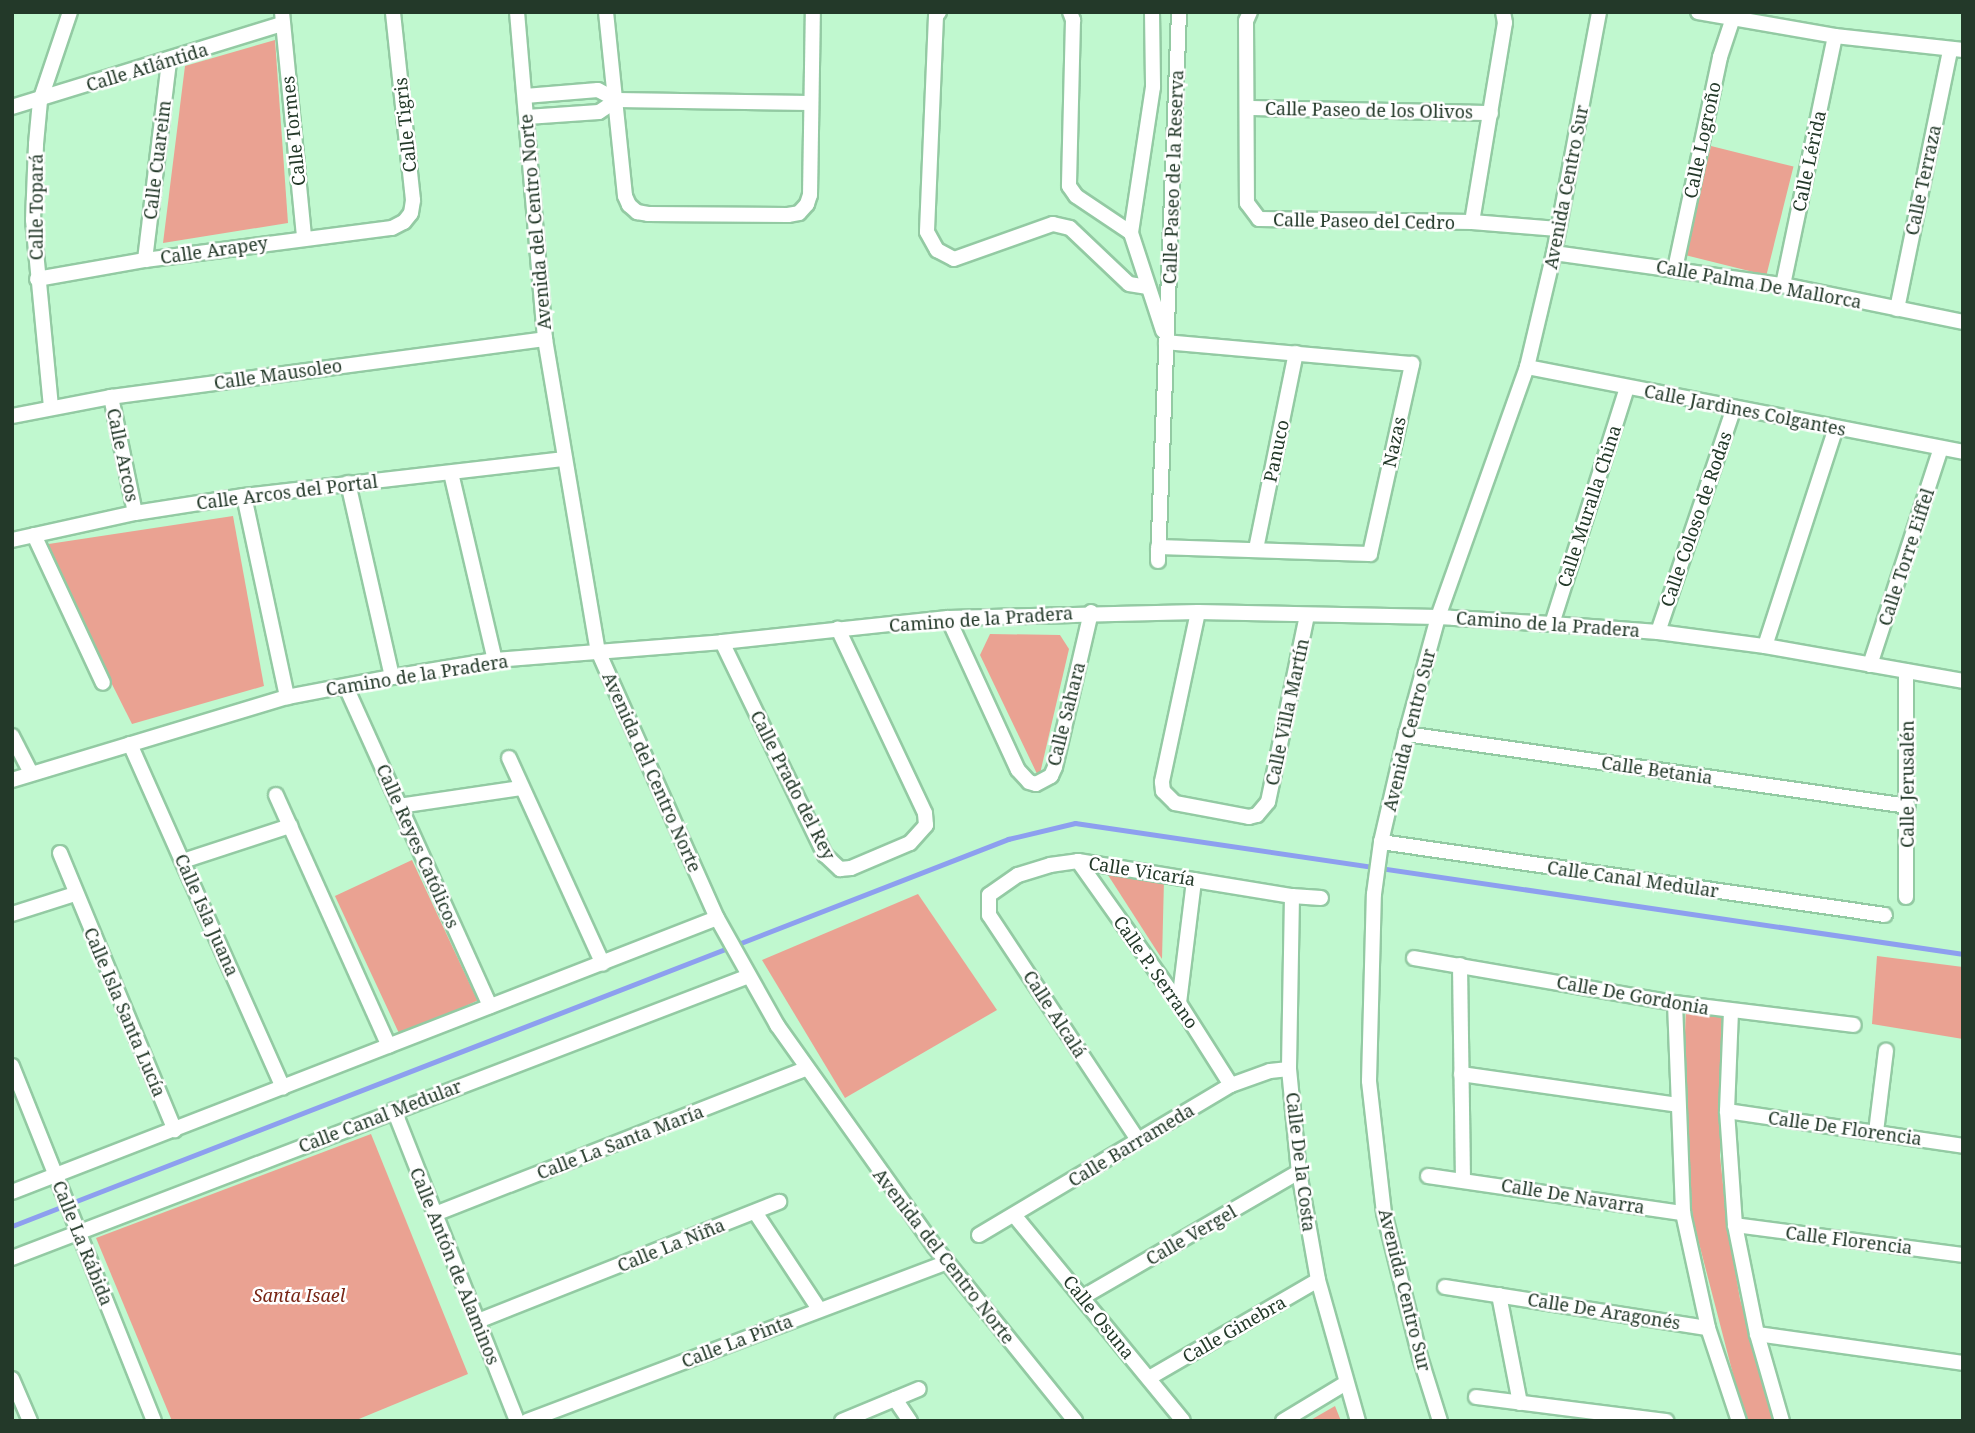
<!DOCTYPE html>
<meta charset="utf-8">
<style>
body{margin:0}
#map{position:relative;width:1975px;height:1433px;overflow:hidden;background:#c0f8cf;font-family:"Noto Serif",serif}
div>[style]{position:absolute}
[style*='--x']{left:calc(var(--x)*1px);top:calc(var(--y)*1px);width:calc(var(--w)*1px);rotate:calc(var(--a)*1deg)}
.green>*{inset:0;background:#eaa292;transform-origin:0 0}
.stream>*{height:5px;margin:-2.5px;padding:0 2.5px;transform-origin:2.5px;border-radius:2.5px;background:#8d9fef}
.roads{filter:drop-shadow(2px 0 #93caa3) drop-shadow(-2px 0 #93caa3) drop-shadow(0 2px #93caa3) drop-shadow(0 -2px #93caa3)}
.minor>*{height:14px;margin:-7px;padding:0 7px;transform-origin:7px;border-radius:7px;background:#fff}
span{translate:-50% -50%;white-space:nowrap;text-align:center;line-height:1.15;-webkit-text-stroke:5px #fff;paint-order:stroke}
.street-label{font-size:18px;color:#233929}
.park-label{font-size:18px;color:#782615;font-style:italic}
.frame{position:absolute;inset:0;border:14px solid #233929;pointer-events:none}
</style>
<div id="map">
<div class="green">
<div style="clip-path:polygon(275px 40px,288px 223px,163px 243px,185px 66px)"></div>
<div style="left:1711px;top:146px;width:85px;height:112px;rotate:14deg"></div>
<div style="clip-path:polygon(233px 516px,264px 686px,132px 724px,42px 545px)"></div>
<div style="clip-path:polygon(990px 634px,1060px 635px,1069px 649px,1039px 778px,980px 655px)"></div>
<div style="left:412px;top:860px;width:155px;height:85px;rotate:65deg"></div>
<div style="clip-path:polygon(1106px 872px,1164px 880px,1162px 959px)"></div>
<div style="clip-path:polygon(918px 894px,997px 1010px,845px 1098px,762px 960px)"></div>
<div style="clip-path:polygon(1877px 956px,1963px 967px,1963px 1039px,1872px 1024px)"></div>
<div style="clip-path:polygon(1686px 1008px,1724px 1014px,1720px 1156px,1727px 1223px,1740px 1299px,1774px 1421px,1747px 1421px,1742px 1409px,1693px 1220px,1682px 1109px)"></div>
<div style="clip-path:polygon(371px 1134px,468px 1374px,354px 1421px,172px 1421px,96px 1238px)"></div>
<div style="clip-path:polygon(1335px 1406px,1341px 1421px,1309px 1421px)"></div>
</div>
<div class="stream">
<div style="--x:12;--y:1226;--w:1069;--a:-21.23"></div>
<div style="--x:1008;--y:839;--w:69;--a:-13.4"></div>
<div style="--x:1075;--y:823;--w:898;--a:8.39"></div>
</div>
<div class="roads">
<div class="minor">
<div style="--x:282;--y:12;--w:227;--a:84.4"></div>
<div style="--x:517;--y:12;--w:328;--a:85.1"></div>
<div style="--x:545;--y:339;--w:316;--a:80.4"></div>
<div style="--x:598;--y:651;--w:292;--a:66"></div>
<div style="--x:717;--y:918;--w:123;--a:60.7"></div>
<div style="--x:777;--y:1025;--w:271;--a:54.6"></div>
<div style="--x:934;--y:1246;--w:225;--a:51.1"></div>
<div style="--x:606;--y:12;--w:185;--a:84.1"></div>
<div style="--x:625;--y:196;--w:10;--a:66"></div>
<div style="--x:629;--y:205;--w:11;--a:41"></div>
<div style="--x:637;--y:212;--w:11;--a:10"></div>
<div style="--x:648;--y:214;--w:140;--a:0.4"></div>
<div style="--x:788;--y:215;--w:11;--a:-10"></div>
<div style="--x:799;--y:213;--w:12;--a:-48"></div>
<div style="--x:807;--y:204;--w:9;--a:-72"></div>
<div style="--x:810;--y:195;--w:183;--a:-89.1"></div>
<div style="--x:939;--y:12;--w:5;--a:127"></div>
<div style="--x:936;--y:16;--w:216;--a:92.4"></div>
<div style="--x:927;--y:232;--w:21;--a:61"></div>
<div style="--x:937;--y:250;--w:19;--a:28"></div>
<div style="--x:954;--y:259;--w:105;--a:-19.5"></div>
<div style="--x:1053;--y:224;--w:17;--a:13"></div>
<div style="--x:1070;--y:228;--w:81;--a:43.5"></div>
<div style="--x:1129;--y:284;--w:19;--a:9"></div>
<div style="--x:1070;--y:12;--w:9;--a:69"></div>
<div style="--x:1073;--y:20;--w:166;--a:91.4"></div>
<div style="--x:1069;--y:186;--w:12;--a:55"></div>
<div style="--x:1076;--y:196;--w:66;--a:33.9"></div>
<div style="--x:1152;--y:12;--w:75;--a:89.2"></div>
<div style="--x:1153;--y:87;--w:148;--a:98.6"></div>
<div style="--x:1131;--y:233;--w:103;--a:71.9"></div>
<div style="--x:1250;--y:12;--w:10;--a:114"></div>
<div style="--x:1246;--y:21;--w:182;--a:89.7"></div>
<div style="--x:1247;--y:203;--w:20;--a:53"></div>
<div style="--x:1259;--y:219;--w:213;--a:0.8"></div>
<div style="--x:1472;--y:222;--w:86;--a:4.7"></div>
<div style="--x:1698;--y:12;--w:139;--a:9.9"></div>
<div style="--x:1835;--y:36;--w:129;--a:6.2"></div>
<div style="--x:525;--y:96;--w:73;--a:-4.7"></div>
<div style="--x:598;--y:90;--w:21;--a:28"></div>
<div style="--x:617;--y:100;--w:192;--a:0.9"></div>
<div style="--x:12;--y:107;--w:282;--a:-17.1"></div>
<div style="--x:1247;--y:108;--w:244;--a:1.2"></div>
<div style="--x:527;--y:117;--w:72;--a:-4"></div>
<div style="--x:599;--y:112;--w:22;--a:-34"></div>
<div style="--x:1472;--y:222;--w:202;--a:-80.6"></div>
<div style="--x:1505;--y:23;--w:11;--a:-100"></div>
<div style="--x:1554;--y:253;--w:231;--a:8"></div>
<div style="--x:1783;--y:285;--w:184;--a:11.6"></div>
<div style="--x:145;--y:260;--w:200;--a:-83.1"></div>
<div style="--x:1675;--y:269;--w:217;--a:-78"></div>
<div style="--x:1720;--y:57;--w:47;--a:-71.6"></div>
<div style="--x:37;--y:279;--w:110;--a:-10"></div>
<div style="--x:145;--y:260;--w:249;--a:-7.4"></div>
<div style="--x:392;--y:228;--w:13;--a:-27"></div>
<div style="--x:404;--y:222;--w:11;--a:-52"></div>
<div style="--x:411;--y:213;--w:13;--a:-81"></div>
<div style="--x:413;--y:200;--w:189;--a:-96.1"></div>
<div style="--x:1783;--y:285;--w:254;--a:-78.2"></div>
<div style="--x:1897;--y:309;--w:263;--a:-78.4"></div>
<div style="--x:1527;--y:367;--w:444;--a:11"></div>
<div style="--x:111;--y:397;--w:118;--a:78.3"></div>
<div style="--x:51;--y:407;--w:188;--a:-95.5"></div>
<div style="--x:33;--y:220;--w:76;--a:-87.7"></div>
<div style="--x:36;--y:144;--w:43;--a:-84.7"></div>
<div style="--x:40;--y:101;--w:94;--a:-71.4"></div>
<div style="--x:12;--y:416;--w:101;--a:-10.9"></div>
<div style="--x:111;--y:397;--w:438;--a:-7.6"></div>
<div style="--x:451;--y:473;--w:192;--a:76.8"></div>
<div style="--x:348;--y:483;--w:199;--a:77.2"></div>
<div style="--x:244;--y:496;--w:206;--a:77.9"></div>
<div style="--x:34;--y:535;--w:163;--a:65"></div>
<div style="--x:12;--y:540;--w:126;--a:-12.4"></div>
<div style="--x:135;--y:513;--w:110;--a:-8.9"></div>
<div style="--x:244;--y:496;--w:323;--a:-6.6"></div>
<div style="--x:1158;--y:547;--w:212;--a:1.9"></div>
<div style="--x:1370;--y:554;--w:195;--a:-77.5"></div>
<div style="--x:1412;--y:364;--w:247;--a:-174.9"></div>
<div style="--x:1256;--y:549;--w:200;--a:-78.5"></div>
<div style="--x:1158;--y:561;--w:549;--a:-87.81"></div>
<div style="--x:1198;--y:612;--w:174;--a:102"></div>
<div style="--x:1162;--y:782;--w:9;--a:84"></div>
<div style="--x:1163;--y:791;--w:17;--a:45"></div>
<div style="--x:1175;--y:803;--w:75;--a:10.7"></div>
<div style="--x:1249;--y:817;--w:8;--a:-14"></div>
<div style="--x:1257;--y:815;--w:17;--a:-50"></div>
<div style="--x:1268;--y:802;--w:191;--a:-78.2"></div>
<div style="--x:948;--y:618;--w:167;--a:65.3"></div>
<div style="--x:1018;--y:770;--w:16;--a:47"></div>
<div style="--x:1029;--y:782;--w:7;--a:16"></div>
<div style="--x:1036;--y:784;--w:17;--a:-28"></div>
<div style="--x:1051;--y:776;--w:10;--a:-66"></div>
<div style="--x:1055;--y:767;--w:159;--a:-76.9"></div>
<div style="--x:1552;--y:624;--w:248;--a:-72.4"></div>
<div style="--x:1658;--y:632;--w:237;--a:-71.3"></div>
<div style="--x:722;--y:642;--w:237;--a:64.2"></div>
<div style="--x:825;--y:855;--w:21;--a:43"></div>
<div style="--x:840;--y:869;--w:11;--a:-5"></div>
<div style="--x:851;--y:868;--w:64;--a:-23"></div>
<div style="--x:910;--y:843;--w:24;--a:-48"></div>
<div style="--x:926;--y:825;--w:12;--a:-95"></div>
<div style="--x:925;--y:813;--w:204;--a:-115.3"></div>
<div style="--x:1765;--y:646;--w:229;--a:-72"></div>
<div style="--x:1870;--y:665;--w:228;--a:-71.9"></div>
<div style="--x:1906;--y:671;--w:226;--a:90"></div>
<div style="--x:346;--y:687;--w:350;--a:65.7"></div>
<div style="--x:1406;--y:734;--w:507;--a:8.16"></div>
<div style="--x:12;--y:736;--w:42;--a:62.8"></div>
<div style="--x:130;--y:744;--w:376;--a:66"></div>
<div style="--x:509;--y:758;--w:226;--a:65.5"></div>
<div style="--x:12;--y:780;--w:287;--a:-16.8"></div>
<div style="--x:287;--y:697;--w:107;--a:-10.8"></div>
<div style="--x:392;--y:677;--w:104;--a:-9.4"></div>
<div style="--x:495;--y:660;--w:228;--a:-4.5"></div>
<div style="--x:722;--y:642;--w:227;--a:-6.1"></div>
<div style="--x:948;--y:618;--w:250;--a:-1.4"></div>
<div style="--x:1198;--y:612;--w:240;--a:1.2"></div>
<div style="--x:1438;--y:617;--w:114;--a:3.5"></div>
<div style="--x:1552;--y:624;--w:106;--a:4.3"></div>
<div style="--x:1658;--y:632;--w:108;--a:7.5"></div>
<div style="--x:1765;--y:646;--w:201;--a:10"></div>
<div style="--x:276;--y:795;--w:275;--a:65.8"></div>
<div style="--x:399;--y:806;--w:123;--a:-8.4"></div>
<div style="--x:1381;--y:842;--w:509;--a:8.24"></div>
<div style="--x:60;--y:853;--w:300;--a:67.5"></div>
<div style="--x:183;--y:861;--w:113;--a:-18.1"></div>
<div style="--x:1078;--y:861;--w:174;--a:54.6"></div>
<div style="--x:1179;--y:1003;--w:97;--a:57.6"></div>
<div style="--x:1292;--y:896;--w:173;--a:91"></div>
<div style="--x:1289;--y:1069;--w:103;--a:84.5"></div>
<div style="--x:1299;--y:1172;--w:110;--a:80"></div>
<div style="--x:1318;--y:1280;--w:147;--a:74.2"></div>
<div style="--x:12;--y:914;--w:66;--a:-17.6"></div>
<div style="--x:1414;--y:958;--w:265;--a:9.8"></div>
<div style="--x:1675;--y:1003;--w:180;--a:7"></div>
<div style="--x:1460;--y:965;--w:214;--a:89.2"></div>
<div style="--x:1179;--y:1003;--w:124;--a:-83"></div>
<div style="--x:1675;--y:1003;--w:210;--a:87.8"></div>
<div style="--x:1683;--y:1213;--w:118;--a:77.7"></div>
<div style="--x:1708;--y:1328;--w:98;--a:71.6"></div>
<div style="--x:1731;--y:1011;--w:100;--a:92.3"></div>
<div style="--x:1727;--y:1111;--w:114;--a:86"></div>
<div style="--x:1735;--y:1225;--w:111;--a:78.6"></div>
<div style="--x:1757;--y:1334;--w:91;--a:74"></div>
<div style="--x:12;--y:1066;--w:382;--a:68.2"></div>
<div style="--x:1461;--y:1074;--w:219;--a:8.1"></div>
<div style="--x:394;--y:1110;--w:334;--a:68.4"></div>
<div style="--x:1727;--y:1111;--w:239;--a:8.4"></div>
<div style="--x:1876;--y:1132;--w:82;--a:-83"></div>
<div style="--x:1138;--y:1140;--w:270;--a:-123.5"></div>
<div style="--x:989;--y:915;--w:20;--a:-90"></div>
<div style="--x:989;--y:895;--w:35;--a:-35"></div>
<div style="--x:1018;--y:875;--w:34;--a:-17"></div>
<div style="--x:1050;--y:865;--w:28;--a:-8"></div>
<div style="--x:1078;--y:861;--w:217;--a:9.3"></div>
<div style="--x:1292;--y:896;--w:29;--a:4"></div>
<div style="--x:1428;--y:1176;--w:258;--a:8.3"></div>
<div style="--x:12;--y:1192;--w:756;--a:-21.24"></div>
<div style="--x:755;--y:1212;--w:116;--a:56.6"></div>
<div style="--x:435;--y:1214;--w:397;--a:-21.4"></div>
<div style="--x:1014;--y:1215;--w:266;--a:50.6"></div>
<div style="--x:1735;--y:1225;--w:230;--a:7.5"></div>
<div style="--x:979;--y:1235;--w:293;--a:-30.8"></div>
<div style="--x:1231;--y:1085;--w:41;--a:-19.7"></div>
<div style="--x:1270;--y:1071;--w:19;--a:-6"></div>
<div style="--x:12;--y:1258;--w:789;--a:-20.94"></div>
<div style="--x:1445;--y:1287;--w:266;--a:8.9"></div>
<div style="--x:1499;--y:1295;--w:110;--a:79"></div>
<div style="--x:1083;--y:1297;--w:250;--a:-30.1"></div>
<div style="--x:478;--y:1321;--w:324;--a:-21.6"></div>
<div style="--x:1757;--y:1334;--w:208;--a:8"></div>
<div style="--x:1149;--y:1378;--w:195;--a:-30.1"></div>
<div style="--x:12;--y:1379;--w:46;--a:66.8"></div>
<div style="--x:1476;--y:1397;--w:192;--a:7.2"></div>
<div style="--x:895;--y:1399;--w:27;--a:56"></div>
<div style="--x:527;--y:1421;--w:449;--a:-20.7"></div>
<div style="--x:842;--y:1421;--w:83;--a:-22.6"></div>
<div style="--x:1283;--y:1421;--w:74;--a:-31.1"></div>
<div style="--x:1440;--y:1421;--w:67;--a:-107.4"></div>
<div style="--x:1420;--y:1357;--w:148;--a:-104"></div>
<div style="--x:1384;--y:1213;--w:133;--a:-96.5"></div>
<div style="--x:1369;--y:1081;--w:187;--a:-88.5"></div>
<div style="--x:1374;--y:894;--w:52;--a:-82.3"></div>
<div style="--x:1381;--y:842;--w:111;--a:-77"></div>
<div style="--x:1406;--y:734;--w:121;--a:-74.7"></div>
<div style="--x:1438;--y:617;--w:265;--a:-70.4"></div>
<div style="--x:1527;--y:367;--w:117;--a:-76.7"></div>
<div style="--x:1554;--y:253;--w:245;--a:-79.4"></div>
</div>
</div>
<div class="street-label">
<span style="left:147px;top:67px;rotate:-17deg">Calle Atlántida</span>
<span style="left:1369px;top:110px;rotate:1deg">Calle Paseo de los Olivos</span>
<span style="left:405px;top:125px;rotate:-96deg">Calle Tigris</span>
<span style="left:293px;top:131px;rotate:-96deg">Calle Tormes</span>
<span style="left:1702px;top:140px;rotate:-78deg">Calle Logroño</span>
<span style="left:157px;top:160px;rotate:-83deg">Calle Cuareim</span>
<span style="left:1809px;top:161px;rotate:-78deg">Calle Lérida</span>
<span style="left:1173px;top:177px;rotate:-88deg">Calle Paseo de la Reserva</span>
<span style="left:1923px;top:180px;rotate:-78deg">Calle Terraza</span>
<span style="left:1566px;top:187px;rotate:-79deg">Avenida Centro Sur</span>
<span style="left:36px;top:207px;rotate:-90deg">Calle Topará</span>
<span style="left:1364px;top:221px;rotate:1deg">Calle Paseo del Cedro</span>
<span style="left:535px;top:222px;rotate:-95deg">Avenida del Centro Norte</span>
<span style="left:214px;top:250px;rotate:-8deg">Calle Arapey</span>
<span style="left:1759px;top:284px;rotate:10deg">Calle Palma De Mallorca</span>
<span style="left:278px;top:374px;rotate:-8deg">Calle Mausoleo</span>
<span style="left:1745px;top:410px;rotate:11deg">Calle Jardines Colgantes</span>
<span style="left:1394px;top:442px;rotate:-78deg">Nazas</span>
<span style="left:1276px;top:451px;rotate:-78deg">Panuco</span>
<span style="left:123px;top:455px;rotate:78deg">Calle Arcos</span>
<span style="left:287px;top:492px;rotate:-7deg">Calle Arcos del Portal</span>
<span style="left:1589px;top:506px;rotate:-72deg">Calle Muralla China</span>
<span style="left:1696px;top:519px;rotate:-71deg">Calle Coloso de Rodas</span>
<span style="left:1906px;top:557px;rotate:-72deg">Calle Torre Eiffel</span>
<span style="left:981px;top:619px;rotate:-4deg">Camino de la Pradera</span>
<span style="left:1548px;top:624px;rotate:4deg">Camino de la Pradera</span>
<span style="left:417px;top:675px;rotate:-9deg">Camino de la Pradera</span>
<span style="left:1287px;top:712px;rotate:-78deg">Calle Villa Martín</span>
<span style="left:1066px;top:714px;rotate:-76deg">Calle Sahara</span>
<span style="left:1409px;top:730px;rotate:-76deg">Avenida Centro Sur</span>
<span style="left:1657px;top:770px;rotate:8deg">Calle Betania</span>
<span style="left:652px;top:772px;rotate:66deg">Avenida del Centro Norte</span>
<span style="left:1907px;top:784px;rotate:-90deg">Calle Jerusalén</span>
<span style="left:793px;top:785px;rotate:63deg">Calle Prado del Rey</span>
<span style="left:418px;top:846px;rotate:66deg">Calle Reyes Católicos</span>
<span style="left:1142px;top:871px;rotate:9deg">Calle Vicaría</span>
<span style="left:1633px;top:879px;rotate:8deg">Calle Canal Medular</span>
<span style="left:207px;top:915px;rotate:66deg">Calle Isla Juana</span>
<span style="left:1156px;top:972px;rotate:55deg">Calle P. Serrano</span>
<span style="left:1633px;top:995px;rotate:10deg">Calle De Gordonia</span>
<span style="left:125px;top:1012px;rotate:67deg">Calle Isla Santa Lucía</span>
<span style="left:1055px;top:1014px;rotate:57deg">Calle Alcalá</span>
<span style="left:380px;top:1116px;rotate:-21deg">Calle Canal Medular</span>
<span style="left:1845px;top:1128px;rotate:8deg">Calle De Florencia</span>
<span style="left:620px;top:1142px;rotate:-21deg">Calle La Santa María</span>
<span style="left:1131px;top:1145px;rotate:-31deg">Calle Barrameda</span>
<span style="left:1301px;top:1162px;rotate:83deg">Calle De la Costa</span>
<span style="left:1573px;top:1196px;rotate:9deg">Calle De Navarra</span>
<span style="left:1191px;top:1235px;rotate:-30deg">Calle Vergel</span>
<span style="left:1849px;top:1240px;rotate:7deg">Calle Florencia</span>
<span style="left:83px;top:1243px;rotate:68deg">Calle La Rábida</span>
<span style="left:671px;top:1245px;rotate:-22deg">Calle La Niña</span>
<span style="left:944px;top:1256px;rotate:52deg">Avenida del Centro Norte</span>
<span style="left:455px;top:1266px;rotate:68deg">Calle Antón de Alaminos</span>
<span style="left:1405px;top:1290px;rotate:76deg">Avenida Centro Sur</span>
<span style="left:1604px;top:1311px;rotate:9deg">Calle De Aragonés</span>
<span style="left:1099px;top:1317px;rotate:51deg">Calle Osuna</span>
<span style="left:1234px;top:1329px;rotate:-30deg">Calle Ginebra</span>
<span style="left:737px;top:1341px;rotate:-21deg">Calle La Pinta</span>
</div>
<div class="park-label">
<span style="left:299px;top:1295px">Santa Isael</span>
</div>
<div class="frame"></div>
</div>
